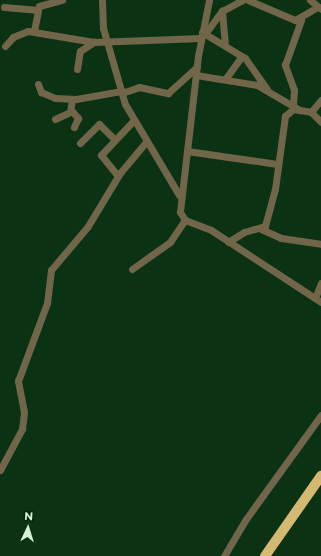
<!DOCTYPE html>
<style>
body{margin:0}
#map{position:relative;width:321px;height:556px;overflow:hidden;background:#0a3213;font-family:Montserrat,sans-serif}
div>[style]{position:absolute}
[style*='--x']{left:calc(var(--x)*1px);top:calc(var(--y)*1px);width:calc(var(--w)*1px);rotate:calc(var(--a)*1deg)}
.minor>*{height:7px;margin:-3.5px;padding:0 3.5px;transform-origin:3.5px;border-radius:3.5px;background:#71654a}
.highway>*{height:10px;margin:-5px;padding:0 5px;transform-origin:5px;border-radius:5px;background:#d5b872}
span{translate:-50% -50%;white-space:nowrap;text-align:center;line-height:1.15;-webkit-text-stroke:3px #002809;paint-order:stroke}
.north{position:absolute;left:8px;top:508px;width:40px;height:40px;-webkit-text-stroke:3px #002809;paint-order:stroke;rotate:4deg;font-size:11px;font-weight:700;line-height:16px;text-align:center;color:#d4f0d7}
.north::after{content:'';display:block;margin:auto;width:14px;height:18px;background:#d4f0d7;clip-path:polygon(50% 0,100% 100%,50% 72%,0 100%)}
</style>
<div id="map">
<div class="minor">
<div style="--x:102;--y:0;--w:28;--a:88"></div>
<div style="--x:103;--y:28;--w:79;--a:73.9"></div>
<div style="--x:125;--y:104;--w:106;--a:59.3"></div>
<div style="--x:209;--y:0;--w:57;--a:101.1"></div>
<div style="--x:198;--y:56;--w:157;--a:96.6"></div>
<div style="--x:180;--y:212;--w:9;--a:58"></div>
<div style="--x:185;--y:220;--w:28;--a:21"></div>
<div style="--x:211;--y:230;--w:131;--a:33.2"></div>
<div style="--x:248;--y:0;--w:51;--a:23.1"></div>
<div style="--x:295;--y:20;--w:24;--a:-30"></div>
<div style="--x:310;--y:0;--w:14;--a:39"></div>
<div style="--x:4;--y:7;--w:32;--a:5"></div>
<div style="--x:222;--y:11;--w:33;--a:85"></div>
<div style="--x:34;--y:31;--w:25;--a:-79"></div>
<div style="--x:39;--y:6;--w:24;--a:-15"></div>
<div style="--x:202;--y:32;--w:50;--a:31.2"></div>
<div style="--x:245;--y:58;--w:38;--a:55"></div>
<div style="--x:205;--y:34;--w:29;--a:-54"></div>
<div style="--x:222;--y:11;--w:24;--a:-28"></div>
<div style="--x:5;--y:46;--w:12;--a:-48"></div>
<div style="--x:13;--y:37;--w:16;--a:-22"></div>
<div style="--x:28;--y:31;--w:67;--a:9.5"></div>
<div style="--x:94;--y:42;--w:107;--a:-2.1"></div>
<div style="--x:77;--y:69;--w:18;--a:-81"></div>
<div style="--x:80;--y:51;--w:17;--a:-33"></div>
<div style="--x:196;--y:75;--w:62;--a:9.3"></div>
<div style="--x:257;--y:85;--w:50;--a:30.2"></div>
<div style="--x:226;--y:78;--w:27;--a:-54"></div>
<div style="--x:38;--y:84;--w:9;--a:69"></div>
<div style="--x:41;--y:92;--w:15;--a:23"></div>
<div style="--x:55;--y:98;--w:21;--a:3"></div>
<div style="--x:76;--y:99;--w:47;--a:-9.9"></div>
<div style="--x:122;--y:93;--w:18;--a:-19"></div>
<div style="--x:139;--y:87;--w:30;--a:12"></div>
<div style="--x:168;--y:93;--w:39;--a:-42"></div>
<div style="--x:293;--y:105;--w:15;--a:-86"></div>
<div style="--x:294;--y:90;--w:27;--a:-110"></div>
<div style="--x:285;--y:65;--w:48;--a:-70.4"></div>
<div style="--x:71;--y:110;--w:11;--a:49"></div>
<div style="--x:78;--y:118;--w:10;--a:114"></div>
<div style="--x:311;--y:112;--w:14;--a:45"></div>
<div style="--x:55;--y:119;--w:17;--a:-25"></div>
<div style="--x:70;--y:112;--w:13;--a:-81"></div>
<div style="--x:80;--y:143;--w:27;--a:-45"></div>
<div style="--x:99;--y:124;--w:21;--a:45"></div>
<div style="--x:187;--y:151;--w:91;--a:8.2"></div>
<div style="--x:118;--y:176;--w:27;--a:-129"></div>
<div style="--x:101;--y:155;--w:48;--a:-46.7"></div>
<div style="--x:261;--y:229;--w:22;--a:24"></div>
<div style="--x:281;--y:238;--w:40;--a:8.5"></div>
<div style="--x:228;--y:242;--w:19;--a:-32"></div>
<div style="--x:244;--y:232;--w:22;--a:-16"></div>
<div style="--x:265;--y:226;--w:38;--a:-75"></div>
<div style="--x:275;--y:189;--w:74;--a:-82.2"></div>
<div style="--x:285;--y:116;--w:11;--a:-41"></div>
<div style="--x:293;--y:109;--w:18;--a:9"></div>
<div style="--x:311;--y:112;--w:16;--a:-50"></div>
<div style="--x:132;--y:269;--w:47;--a:-35.4"></div>
<div style="--x:170;--y:242;--w:27;--a:-56"></div>
<div style="--x:315;--y:298;--w:16;--a:-68"></div>
<div style="--x:0;--y:470;--w:47;--a:-61.8"></div>
<div style="--x:22;--y:429;--w:17;--a:-83"></div>
<div style="--x:24;--y:412;--w:32;--a:-101"></div>
<div style="--x:18;--y:381;--w:83;--a:-69.6"></div>
<div style="--x:47;--y:303;--w:33;--a:-83"></div>
<div style="--x:51;--y:270;--w:57;--a:-49.9"></div>
<div style="--x:88;--y:226;--w:62;--a:-58.9"></div>
<div style="--x:120;--y:173;--w:40;--a:-50"></div>
<div style="--x:224;--y:556;--w:43;--a:-59.3"></div>
<div style="--x:246;--y:519;--w:128;--a:-54.2"></div>
</div>
<div class="highway">
<div style="--x:265;--y:556;--w:98;--a:-55"></div>
</div>
<div class="north">N</div>
</div>
